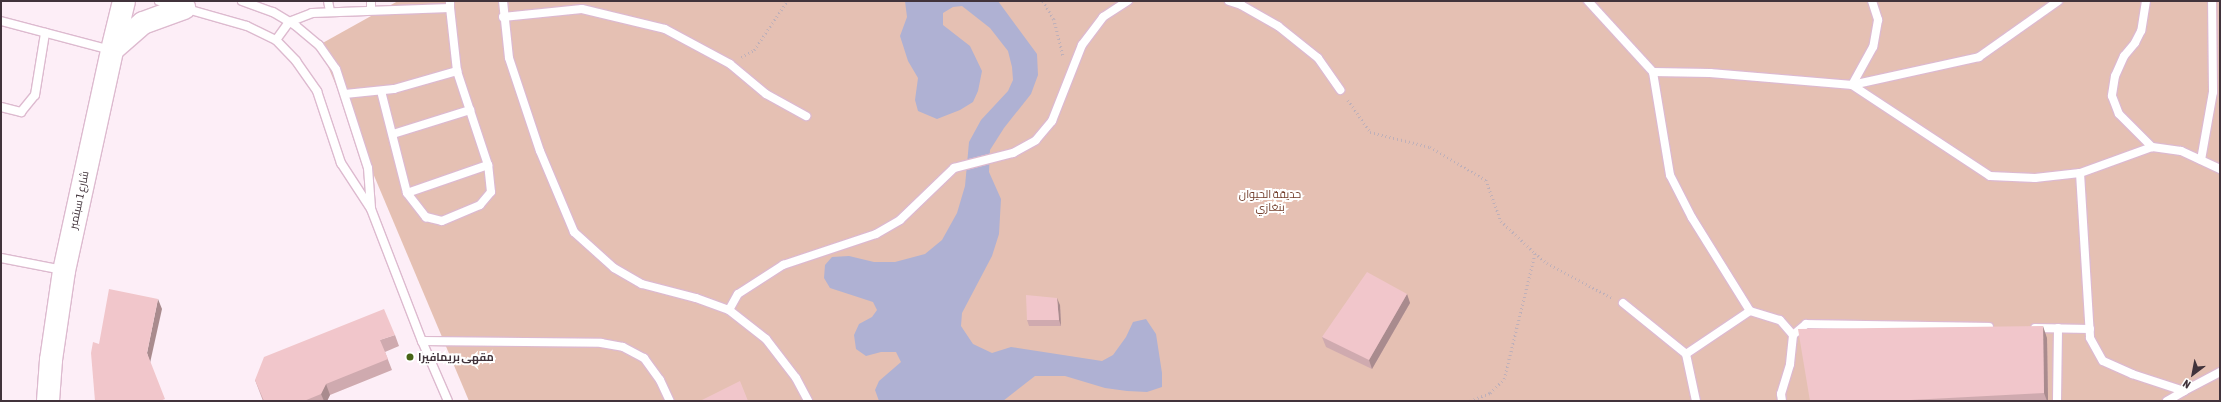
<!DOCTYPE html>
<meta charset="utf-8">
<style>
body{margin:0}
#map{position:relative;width:2221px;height:402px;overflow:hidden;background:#fdeef7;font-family:"Asap Condensed",Cairo,sans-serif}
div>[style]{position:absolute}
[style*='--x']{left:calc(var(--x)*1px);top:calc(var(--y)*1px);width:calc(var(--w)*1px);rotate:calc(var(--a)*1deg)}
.green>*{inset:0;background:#e5c0b3}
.water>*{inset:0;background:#afb1d3}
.path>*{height:2.5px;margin-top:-1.25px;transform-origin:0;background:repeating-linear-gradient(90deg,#bfb0b9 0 1px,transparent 0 4px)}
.roads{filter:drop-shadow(1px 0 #ddbacf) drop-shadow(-1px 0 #ddbacf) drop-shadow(0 1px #ddbacf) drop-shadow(0 -1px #ddbacf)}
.lane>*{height:8px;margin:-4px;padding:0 4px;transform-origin:4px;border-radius:4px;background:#fff}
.secondary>*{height:22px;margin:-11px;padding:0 11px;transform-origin:11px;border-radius:11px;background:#fff}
.wall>*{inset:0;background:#cfaaaf}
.shaded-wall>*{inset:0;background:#a98b8e}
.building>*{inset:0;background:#f1c6cb}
.dots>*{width:11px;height:11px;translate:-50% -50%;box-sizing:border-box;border:2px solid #fff;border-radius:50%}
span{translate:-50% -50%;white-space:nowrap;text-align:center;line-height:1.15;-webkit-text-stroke:4px #fff;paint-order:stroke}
.park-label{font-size:11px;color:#74402e}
.street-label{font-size:11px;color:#41333b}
.poi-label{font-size:11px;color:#41333b;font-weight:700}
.left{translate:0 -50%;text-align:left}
.frame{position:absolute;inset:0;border:2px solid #41333b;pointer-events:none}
.north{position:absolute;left:2173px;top:354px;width:40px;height:40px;-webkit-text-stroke:3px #fff;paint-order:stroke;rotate:212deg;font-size:11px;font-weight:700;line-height:16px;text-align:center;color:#41333b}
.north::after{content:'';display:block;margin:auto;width:14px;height:18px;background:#41333b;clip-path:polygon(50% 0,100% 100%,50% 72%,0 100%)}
</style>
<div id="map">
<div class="green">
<div style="clip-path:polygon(398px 1px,2220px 1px,2220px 401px,469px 401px,319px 45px)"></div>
</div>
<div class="water">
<div style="clip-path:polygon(905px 1px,998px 1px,1037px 54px,1038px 75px,1031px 94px,1004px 128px,990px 150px,989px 172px,1001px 199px,999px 234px,992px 256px,962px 313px,961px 326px,973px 344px,992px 353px,1011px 347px,1102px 361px,1113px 355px,1126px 337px,1133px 322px,1146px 319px,1156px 334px,1162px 373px,1162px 387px,1147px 392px,1127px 391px,1105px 388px,1065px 376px,1035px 376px,1003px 401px,879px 401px,875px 390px,879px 381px,901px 362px,896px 352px,881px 352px,866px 356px,856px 349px,854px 335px,859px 324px,872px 317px,877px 310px,873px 302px,830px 288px,824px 278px,825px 265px,832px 257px,849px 256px,874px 262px,895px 262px,925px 254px,942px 240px,957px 213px,965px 186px,969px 142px,981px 120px,1008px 91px,1013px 80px,1012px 67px,1008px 51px,990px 28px,962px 6px,953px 7px,943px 13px,943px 25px,970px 46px,982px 71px,978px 91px,973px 102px,960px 110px,937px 119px,918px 111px,915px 100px,918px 78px,908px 61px,900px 36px,907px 17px)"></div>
</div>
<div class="path">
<div style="--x:1043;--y:1;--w:21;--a:59"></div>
<div style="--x:1054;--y:19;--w:38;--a:76"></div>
<div style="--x:741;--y:57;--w:15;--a:-28"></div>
<div style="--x:754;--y:50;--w:59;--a:-56"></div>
<div style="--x:1348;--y:100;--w:39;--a:55"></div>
<div style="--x:1370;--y:132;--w:62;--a:14"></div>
<div style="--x:1430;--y:147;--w:65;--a:30.5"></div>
<div style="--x:1486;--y:180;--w:44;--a:69.9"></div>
<div style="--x:1501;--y:221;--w:47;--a:43.3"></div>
<div style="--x:1535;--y:253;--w:16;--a:40"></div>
<div style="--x:1547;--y:263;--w:74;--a:28.3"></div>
<div style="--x:1470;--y:401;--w:22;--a:-22"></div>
<div style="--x:1490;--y:393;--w:20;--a:-45"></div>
<div style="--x:1504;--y:379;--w:130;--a:-76.2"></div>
</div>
<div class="roads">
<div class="lane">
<div style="--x:159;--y:1;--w:91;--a:15.9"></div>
<div style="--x:247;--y:26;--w:32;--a:26"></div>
<div style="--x:276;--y:40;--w:29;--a:46"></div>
<div style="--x:296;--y:61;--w:37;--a:55"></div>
<div style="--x:317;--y:91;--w:76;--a:71.6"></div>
<div style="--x:341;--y:163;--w:55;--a:56.9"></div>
<div style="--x:371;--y:209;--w:142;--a:68.9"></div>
<div style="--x:422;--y:341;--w:65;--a:66.6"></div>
<div style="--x:242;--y:1;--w:33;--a:20"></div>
<div style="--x:273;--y:12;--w:27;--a:31"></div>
<div style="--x:296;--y:26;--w:30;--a:40"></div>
<div style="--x:319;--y:45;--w:29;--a:55"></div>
<div style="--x:336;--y:69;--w:104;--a:72.1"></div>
<div style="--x:368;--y:168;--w:40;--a:85.7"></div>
<div style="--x:328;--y:1;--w:10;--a:79"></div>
<div style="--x:371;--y:1;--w:9;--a:90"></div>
<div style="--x:503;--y:1;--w:57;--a:84"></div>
<div style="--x:509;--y:58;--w:98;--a:71.6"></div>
<div style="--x:540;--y:151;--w:88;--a:67.2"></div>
<div style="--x:574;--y:232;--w:54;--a:42"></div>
<div style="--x:614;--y:268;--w:32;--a:30"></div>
<div style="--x:642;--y:284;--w:56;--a:14.5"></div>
<div style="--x:696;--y:298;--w:35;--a:20"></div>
<div style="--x:729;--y:310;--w:47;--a:38.1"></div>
<div style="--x:766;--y:339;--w:49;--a:52.4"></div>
<div style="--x:796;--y:378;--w:26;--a:62"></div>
<div style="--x:1229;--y:1;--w:13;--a:18"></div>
<div style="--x:1241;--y:5;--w:43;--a:29.6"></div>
<div style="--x:1278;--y:26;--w:51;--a:38.7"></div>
<div style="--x:1318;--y:58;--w:39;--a:55"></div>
<div style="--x:1588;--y:1;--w:96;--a:47.5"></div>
<div style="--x:1872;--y:1;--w:20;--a:72"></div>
<div style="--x:1878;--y:20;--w:27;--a:100"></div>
<div style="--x:1873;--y:47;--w:43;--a:118.9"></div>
<div style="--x:1852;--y:85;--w:165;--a:33.4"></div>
<div style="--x:1990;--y:176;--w:45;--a:2.5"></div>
<div style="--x:2035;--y:178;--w:45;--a:-6.3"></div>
<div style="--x:2146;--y:1;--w:30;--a:99"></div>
<div style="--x:2141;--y:31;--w:13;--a:117"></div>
<div style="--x:2135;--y:43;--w:17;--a:130"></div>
<div style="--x:2124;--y:56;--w:22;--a:114"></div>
<div style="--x:2115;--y:76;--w:20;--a:99"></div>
<div style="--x:2112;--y:96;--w:19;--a:69"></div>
<div style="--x:2119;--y:114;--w:47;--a:45"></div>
<div style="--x:503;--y:17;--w:79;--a:-5.8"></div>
<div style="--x:582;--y:9;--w:85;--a:13.5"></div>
<div style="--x:665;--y:29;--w:74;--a:28.3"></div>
<div style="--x:730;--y:64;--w:47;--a:39.8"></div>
<div style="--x:766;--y:94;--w:46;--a:28.8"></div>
<div style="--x:1;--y:21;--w:114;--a:14.8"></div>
<div style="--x:276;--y:40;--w:22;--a:-54"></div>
<div style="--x:289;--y:22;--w:25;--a:-21"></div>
<div style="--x:312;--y:13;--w:138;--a:-2.1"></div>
<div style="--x:450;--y:8;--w:7;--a:-90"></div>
<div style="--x:381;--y:91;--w:105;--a:75.7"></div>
<div style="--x:407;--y:193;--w:31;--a:52"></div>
<div style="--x:426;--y:217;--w:16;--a:14"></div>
<div style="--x:442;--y:221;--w:41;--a:-22.8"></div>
<div style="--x:480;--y:205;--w:17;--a:-50"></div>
<div style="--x:491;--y:192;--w:27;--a:-96"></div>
<div style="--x:488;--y:165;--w:99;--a:-108.3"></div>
<div style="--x:457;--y:71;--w:63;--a:-96.3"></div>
<div style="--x:345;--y:94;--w:49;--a:-5.8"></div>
<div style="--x:394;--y:89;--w:66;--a:-15.9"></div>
<div style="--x:1;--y:107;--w:21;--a:14"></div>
<div style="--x:21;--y:112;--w:22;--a:-51"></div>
<div style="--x:35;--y:95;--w:63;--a:-80.8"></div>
<div style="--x:393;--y:134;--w:81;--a:-17.3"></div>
<div style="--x:2201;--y:160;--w:69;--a:-80"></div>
<div style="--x:2213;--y:92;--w:91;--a:-90.6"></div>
<div style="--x:2220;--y:169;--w:43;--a:-155.2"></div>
<div style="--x:2181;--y:151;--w:29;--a:-172"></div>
<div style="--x:2152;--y:147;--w:77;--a:160.1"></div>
<div style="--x:2080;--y:173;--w:165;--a:86.5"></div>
<div style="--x:2090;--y:338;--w:26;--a:61"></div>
<div style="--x:2103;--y:361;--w:32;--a:24"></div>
<div style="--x:2132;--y:374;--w:55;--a:18.1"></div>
<div style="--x:2184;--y:391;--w:41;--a:-27.8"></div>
<div style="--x:407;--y:193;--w:86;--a:-19.1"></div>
<div style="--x:1;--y:258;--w:63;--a:11"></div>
<div style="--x:1623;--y:303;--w:81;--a:39"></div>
<div style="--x:1686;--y:354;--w:48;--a:78"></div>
<div style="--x:729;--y:310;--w:18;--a:-61"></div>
<div style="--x:738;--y:294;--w:54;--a:-32.8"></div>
<div style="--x:783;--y:265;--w:98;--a:-18.4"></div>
<div style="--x:876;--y:234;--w:28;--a:-30"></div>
<div style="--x:900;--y:220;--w:75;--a:-43.9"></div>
<div style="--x:954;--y:168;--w:61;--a:-14.3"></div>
<div style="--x:1013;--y:153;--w:26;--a:-29"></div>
<div style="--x:1036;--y:140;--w:25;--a:-50"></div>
<div style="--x:1052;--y:121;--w:82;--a:-68.5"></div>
<div style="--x:1082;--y:45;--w:35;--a:-53"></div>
<div style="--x:1103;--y:17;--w:30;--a:-33"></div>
<div style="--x:1750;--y:311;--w:31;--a:17"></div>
<div style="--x:1780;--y:320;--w:20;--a:49"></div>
<div style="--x:2035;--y:328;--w:55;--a:1"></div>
<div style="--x:422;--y:341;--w:179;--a:0.6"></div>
<div style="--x:601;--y:343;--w:22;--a:10"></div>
<div style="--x:623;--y:347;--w:24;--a:28"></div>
<div style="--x:644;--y:358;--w:27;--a:54"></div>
<div style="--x:660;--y:380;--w:23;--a:65"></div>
<div style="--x:1686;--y:354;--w:77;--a:-33.9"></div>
<div style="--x:1750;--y:311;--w:110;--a:-121.9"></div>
<div style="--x:1692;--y:218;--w:48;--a:-117.1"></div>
<div style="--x:1670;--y:175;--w:104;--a:-99.4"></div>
<div style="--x:1653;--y:72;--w:57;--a:1"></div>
<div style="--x:1710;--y:73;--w:143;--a:4.8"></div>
<div style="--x:1852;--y:85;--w:130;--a:-12.4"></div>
<div style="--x:1979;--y:57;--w:97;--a:-35.3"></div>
<div style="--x:1782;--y:401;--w:7;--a:-98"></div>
<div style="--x:1781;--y:394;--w:31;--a:-73"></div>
<div style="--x:1790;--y:364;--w:29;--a:-84"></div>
<div style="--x:1793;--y:335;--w:17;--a:-40"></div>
<div style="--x:1806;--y:324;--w:183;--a:0.9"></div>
<div style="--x:2057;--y:401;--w:73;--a:-89.2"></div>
<div style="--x:2167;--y:401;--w:20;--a:-30"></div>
</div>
<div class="secondary">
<div style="--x:112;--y:50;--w:41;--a:-41.1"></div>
<div style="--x:143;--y:23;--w:44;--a:-20.1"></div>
<div style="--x:48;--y:401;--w:41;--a:-85.8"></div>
<div style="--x:51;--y:360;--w:90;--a:-81.7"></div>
<div style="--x:64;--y:271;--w:226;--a:-77.7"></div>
<div style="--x:112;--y:50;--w:50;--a:-76.2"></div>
</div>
</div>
<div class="wall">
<div style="clip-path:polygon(1407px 294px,1410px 303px,1372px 369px,1326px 347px,1322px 337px)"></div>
<div style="clip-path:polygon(1060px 305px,1061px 326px,1029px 326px,1027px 320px)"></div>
<div style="clip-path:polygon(395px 335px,399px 346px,385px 352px,392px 370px,330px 395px,327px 401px,263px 401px,255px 380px)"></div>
<div style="clip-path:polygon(2047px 338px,2048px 401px,1810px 401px)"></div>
</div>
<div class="shaded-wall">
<div style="clip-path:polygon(1407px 294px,1410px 303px,1372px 369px,1369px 360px)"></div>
<div style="clip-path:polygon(1057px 298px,1060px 305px,1061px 326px,1059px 320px)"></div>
<div style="clip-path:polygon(158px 299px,162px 309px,150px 363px,147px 353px)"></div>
<div style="clip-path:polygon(2043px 326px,2047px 338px,2048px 401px,2047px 401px,2044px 393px)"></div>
<div style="clip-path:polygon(326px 384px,330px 395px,327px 401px,324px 401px,321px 394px)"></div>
</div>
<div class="building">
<div style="clip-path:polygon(1367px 272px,1407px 294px,1369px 360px,1322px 337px)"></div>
<div style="clip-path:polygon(109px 289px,158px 299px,147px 353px,165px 399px,160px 401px,95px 401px,91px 353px,93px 342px,99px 344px)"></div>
<div style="clip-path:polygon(1026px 295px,1057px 298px,1059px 320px,1027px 320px)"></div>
<div style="clip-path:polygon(384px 309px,395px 335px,380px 340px,388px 359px,326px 384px,321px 394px,304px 401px,264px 401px,255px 380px,264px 357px)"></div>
<div style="clip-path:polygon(2043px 326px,2044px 393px,1892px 401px,1810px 401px,1798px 329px)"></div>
<div style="clip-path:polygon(740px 381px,748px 401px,700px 401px)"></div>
</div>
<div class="dots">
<div style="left:410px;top:357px;background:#486417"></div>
</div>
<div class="park-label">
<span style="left:1270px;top:201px">حديقة الحيوان<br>بنغازي</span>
</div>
<div class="street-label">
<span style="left:79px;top:200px;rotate:-78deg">شارع 1 سبتمبر</span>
</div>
<div class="poi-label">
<span class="left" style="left:418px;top:357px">مقهى بريمافيرا</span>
</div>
<div class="frame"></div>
<div class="north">N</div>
</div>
